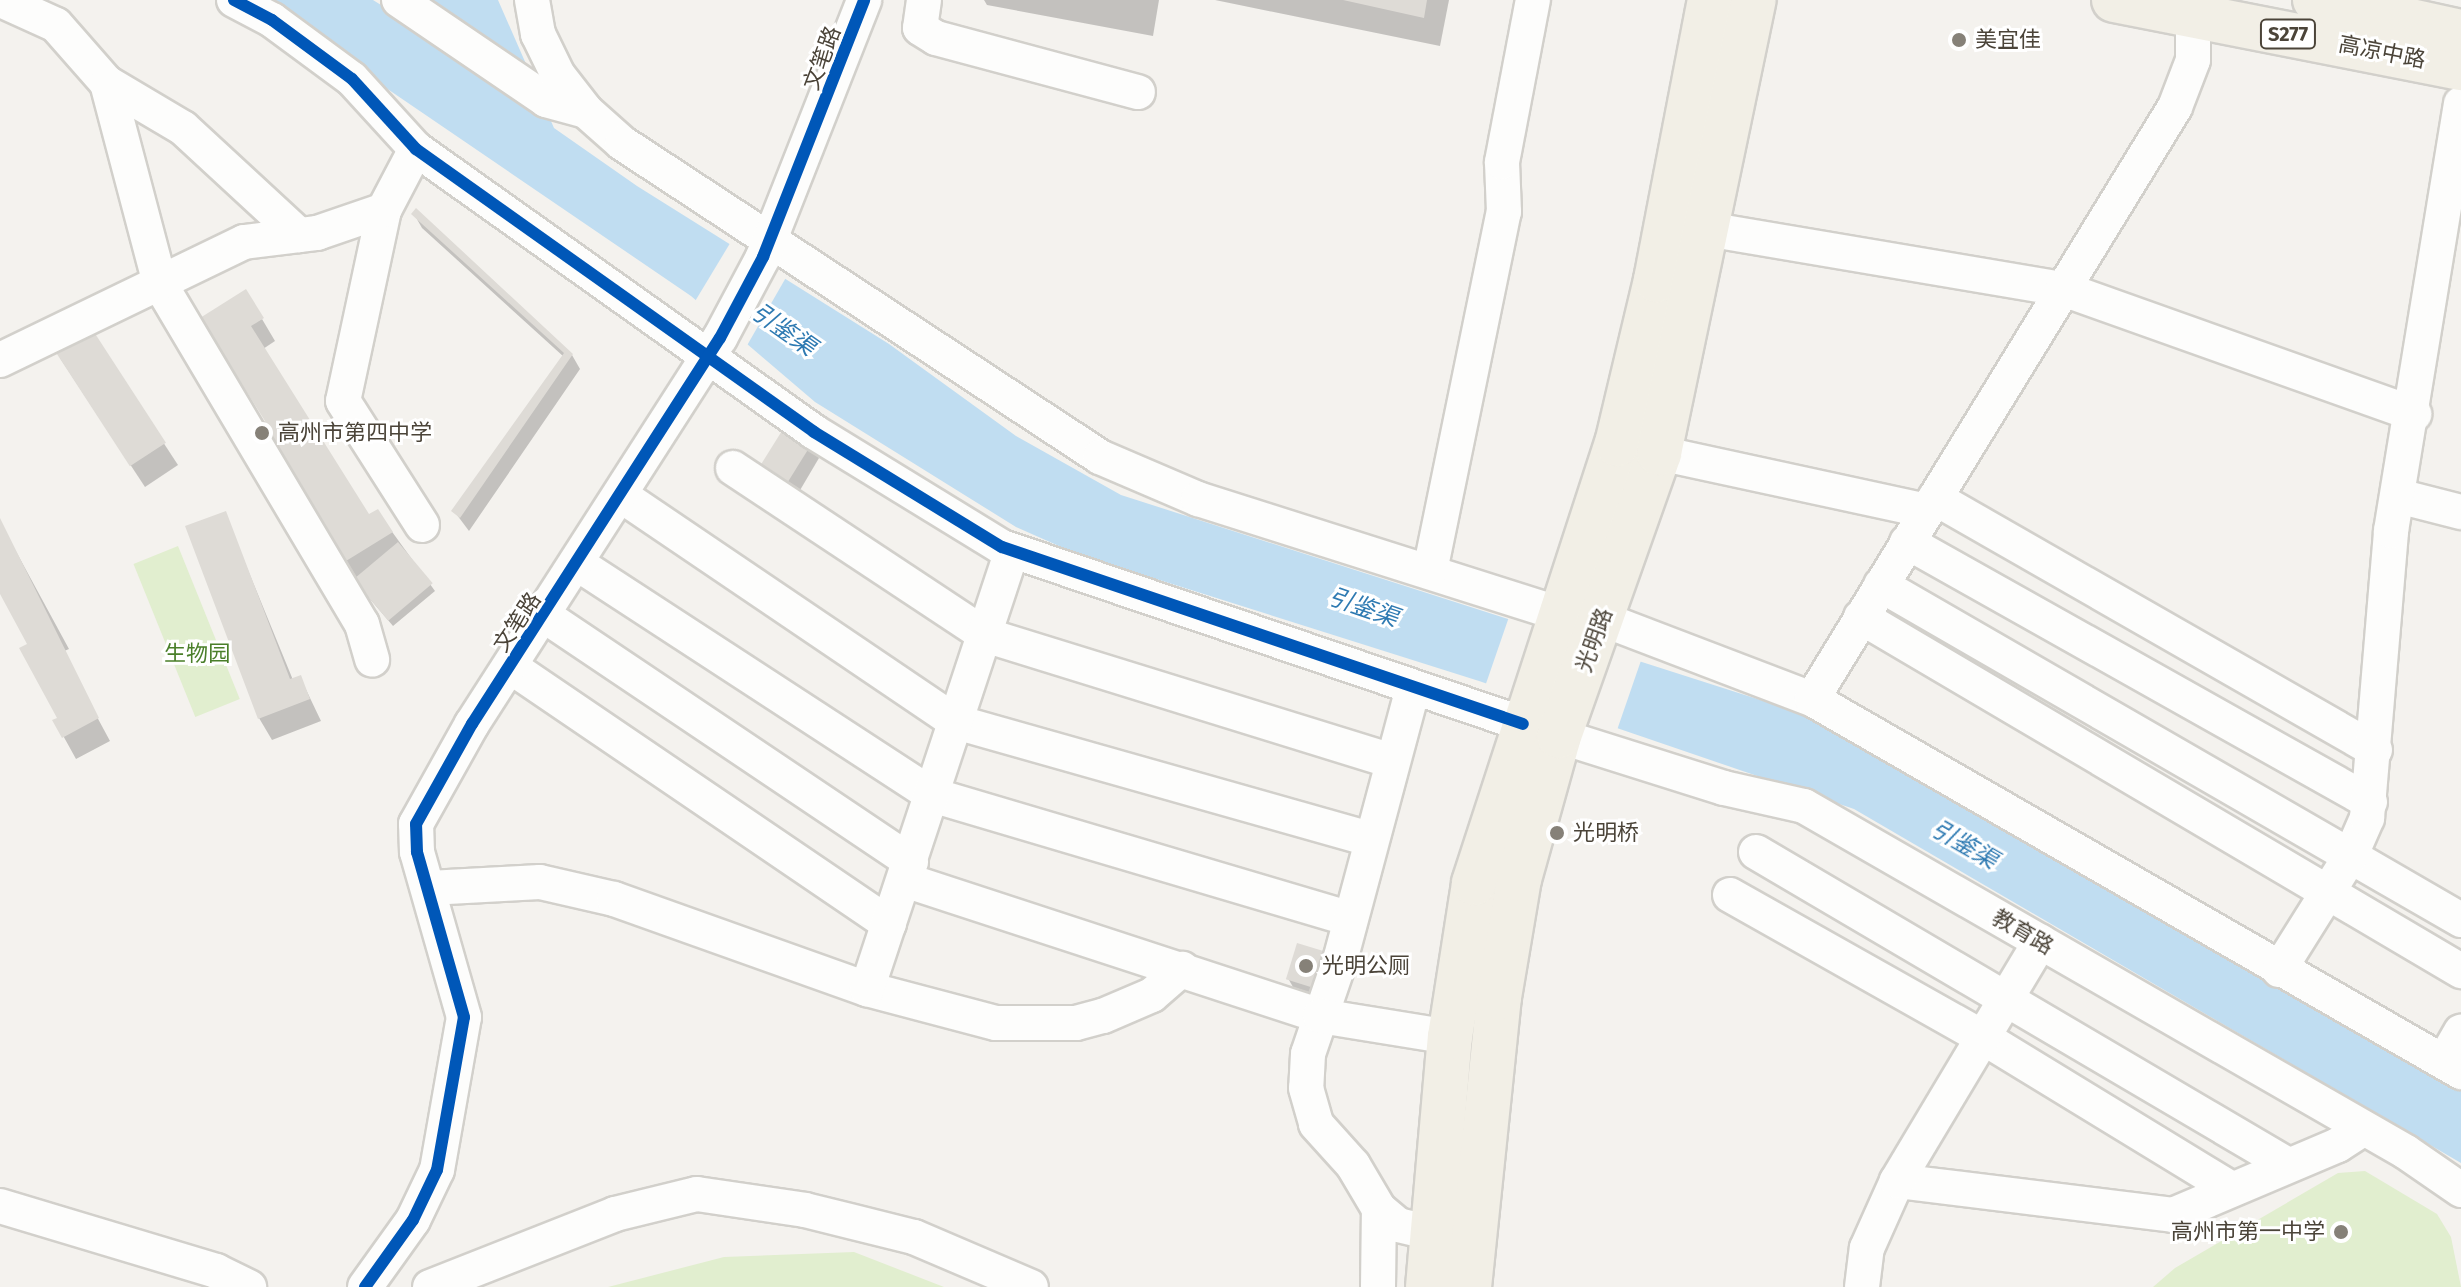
<!DOCTYPE html>
<meta charset="utf-8">
<style>
body{margin:0}
#map{position:relative;width:2461px;height:1287px;overflow:hidden;background:#f4f2ee;font-family:"Fira Sans","Noto Sans SC",sans-serif}
div>[style]{position:absolute}
[style*='--x']{left:calc(var(--x)*1px);top:calc(var(--y)*1px);width:calc(var(--w)*1px);rotate:calc(var(--a)*1deg)}
.green>*{inset:0;background:#e1eecf;transform-origin:0 0}
.water>*{inset:0;background:#c0ddf1}
.pier>*{inset:0;background:#f4f2ee;transform-origin:0 0}
.shadow>*{inset:0;background:#0003}
.building>*{inset:0;background:#dedbd6;transform-origin:0 0}
.roads{filter:drop-shadow(2px 0 #d2d0cb) drop-shadow(-2px 0 #d2d0cb) drop-shadow(0 2px #d2d0cb) drop-shadow(0 -2px #d2d0cb)}
.minor>*{height:34px;margin:-17px;padding:0 17px;transform-origin:17px;border-radius:17px;background:#fdfdfc}
.major>*{height:44px;margin:-22px;padding:0 22px;transform-origin:22px;border-radius:22px;background:#f2efe6}
.cycleway>*{height:12px;margin:-6px;padding:0 6px;transform-origin:6px;border-radius:6px;background:#0057b8}
.dots>*{width:22px;height:22px;translate:-50% -50%;box-sizing:border-box;border:4px solid #fff;border-radius:50%}
span{translate:-50% -50%;white-space:nowrap;text-align:center;line-height:1.15;-webkit-text-stroke:6px #fff;paint-order:stroke}
.shield-label span{padding:2px 6px;background:#fff;border:2px solid;border-radius:6px;-webkit-text-stroke-width:0}
.shield-label{font-size:20px;color:#4b4439;font-weight:700}
.poi-label{font-size:22px;color:#4b4439}
.left{translate:0 -50%;text-align:left}
.right{translate:-100% -50%;text-align:right}
.street-label{font-size:22px;color:#4b4439}
.park-label{font-size:22px;color:#4a7f2a}
.water-label{font-size:24px;color:#2e7ab2;font-style:italic}
</style>
<div id="map">
<div class="green">
<div style="left:178px;top:546px;width:165px;height:48px;rotate:68deg"></div>
<div style="clip-path:polygon(2365px 1171px,2437px 1214px,2451px 1237px,2461px 1287px,2153px 1287px,2175px 1268px,2338px 1173px)"></div>
<div style="clip-path:polygon(854px 1252px,944px 1287px,608px 1287px,724px 1257px)"></div>
</div>
<div class="water">
<div style="clip-path:polygon(257px 0,373px 0,413px 25px,428px 0,498px 0,554px 128px,637px 186px,889px 344px,1016px 436px,1121px 495px,1823px 720px,2461px 1089px,2461px 1163px,1854px 809px,1479px 681px,1077px 554px,1016px 527px,815px 402px,691px 296px)"></div>
</div>
<div class="pier">
<div style="clip-path:polygon(732px 240px,788px 274px,745px 349px,694px 303px)"></div>
<div style="left:1510px;top:614px;width:139px;height:77px;rotate:19deg"></div>
</div>
<div class="shadow">
<div style="clip-path:polygon(984px 0,1159px 0,1153px 36px,987px 5px)"></div>
<div style="clip-path:polygon(1215px 0,1449px 0,1440px 46px)"></div>
<div style="clip-path:polygon(414px 214px,572px 355px,580px 369px,469px 531px,454px 511px,564px 357px,422px 228px)"></div>
<div style="clip-path:polygon(80px 315px,178px 465px,145px 487px,60px 358px)"></div>
<div style="clip-path:polygon(262px 319px,275px 341px,263px 349px,369px 517px,377px 511px,435px 591px,393px 626px,359px 586px,273px 448px,267px 422px,215px 341px)"></div>
<div style="clip-path:polygon(811px 444px,819px 458px,796px 497px,762px 467px)"></div>
<div style="clip-path:polygon(225px 514px,293px 680px,300px 677px,321px 721px,272px 740px,259px 718px)"></div>
<div style="clip-path:polygon(0 522px,69px 649px,62px 652px,110px 741px,76px 759px,55px 721px,60px 718px,30px 645px,0 590px)"></div>
<div style="clip-path:polygon(1299px 946px,1323px 1002px,1297px 994px,1289px 980px)"></div>
</div>
<div class="building">
<div style="clip-path:polygon(1343px 0,1427px 0,1424px 18px)"></div>
<div style="clip-path:polygon(416px 208px,573px 354px,460px 518px,451px 511px,564px 353px,411px 214px)"></div>
<div style="clip-path:polygon(246px 289px,264px 318px,251px 326px,369px 514px,378px 509px,393px 532px,346px 561px,257px 426px,265px 421px,200px 318px)"></div>
<div style="left:81px;top:312px;width:156px;height:43px;rotate:57deg"></div>
<div style="left:785px;top:426px;width:32px;height:48px;rotate:32deg"></div>
<div style="clip-path:polygon(226px 511px,290px 679px,301px 675px,310px 699px,258px 719px,185px 526px)"></div>
<div style="clip-path:polygon(0 518px,99px 718px,62px 738px,52px 720px,57px 718px,19px 648px,27px 644px,0 594px)"></div>
<div style="left:398px;top:542px;width:54px;height:58px;rotate:50deg"></div>
<div style="left:1297px;top:943px;width:31px;height:38px;rotate:17deg"></div>
</div>
<div class="roads">
<div class="minor">
<div style="--x:1;--y:0;--w:60;--a:24.4"></div>
<div style="--x:56;--y:25;--w:77;--a:48.7"></div>
<div style="--x:107;--y:83;--w:88;--a:30.6"></div>
<div style="--x:183;--y:128;--w:158;--a:42.7"></div>
<div style="--x:234;--y:0;--w:43;--a:27.8"></div>
<div style="--x:272;--y:20;--w:99;--a:36.4"></div>
<div style="--x:352;--y:79;--w:95;--a:47.6"></div>
<div style="--x:416;--y:149;--w:488;--a:35.4"></div>
<div style="--x:814;--y:432;--w:220;--a:31.5"></div>
<div style="--x:1002;--y:547;--w:550;--a:18.76"></div>
<div style="--x:399;--y:0;--w:178;--a:34.2"></div>
<div style="--x:546;--y:100;--w:41;--a:15.4"></div>
<div style="--x:532;--y:0;--w:35;--a:80"></div>
<div style="--x:538;--y:34;--w:46;--a:64"></div>
<div style="--x:558;--y:75;--w:46;--a:52.1"></div>
<div style="--x:586;--y:111;--w:48;--a:41.6"></div>
<div style="--x:622;--y:143;--w:572;--a:33.3"></div>
<div style="--x:1100;--y:457;--w:107;--a:23.2"></div>
<div style="--x:1198;--y:499;--w:381;--a:17.6"></div>
<div style="--x:924;--y:0;--w:28;--a:98"></div>
<div style="--x:920;--y:28;--w:19;--a:32"></div>
<div style="--x:936;--y:38;--w:209;--a:15"></div>
<div style="--x:107;--y:83;--w:208;--a:75.2"></div>
<div style="--x:160;--y:284;--w:395;--a:59.3"></div>
<div style="--x:362;--y:624;--w:37;--a:74"></div>
<div style="--x:384;--y:210;--w:195;--a:102.1"></div>
<div style="--x:343;--y:401;--w:147;--a:57.5"></div>
<div style="--x:1707;--y:229;--w:361;--a:9.6"></div>
<div style="--x:2063;--y:289;--w:373;--a:19.6"></div>
<div style="--x:0;--y:360;--w:271;--a:-25.8"></div>
<div style="--x:244;--y:242;--w:74;--a:-7"></div>
<div style="--x:317;--y:233;--w:71;--a:-18.9"></div>
<div style="--x:384;--y:210;--w:69;--a:-62.3"></div>
<div style="--x:1659;--y:453;--w:274;--a:12.2"></div>
<div style="--x:733;--y:468;--w:302;--a:33.5"></div>
<div style="--x:985;--y:635;--w:426;--a:17.2"></div>
<div style="--x:622;--y:496;--w:403;--a:34.1"></div>
<div style="--x:956;--y:722;--w:429;--a:15.8"></div>
<div style="--x:2398;--y:496;--w:65;--a:14.3"></div>
<div style="--x:1935;--y:498;--w:507;--a:29.8"></div>
<div style="--x:1907;--y:542;--w:531;--a:29.32"></div>
<div style="--x:578;--y:564;--w:423;--a:33.1"></div>
<div style="--x:932;--y:795;--w:436;--a:16.5"></div>
<div style="--x:1430;--y:571;--w:367;--a:-78.4"></div>
<div style="--x:1504;--y:212;--w:50;--a:-92.3"></div>
<div style="--x:1502;--y:162;--w:165;--a:-79.2"></div>
<div style="--x:1881;--y:585;--w:670;--a:30.01"></div>
<div style="--x:545;--y:616;--w:441;--a:33.9"></div>
<div style="--x:1861;--y:617;--w:697;--a:30.54"></div>
<div style="--x:1602;--y:619;--w:225;--a:20.9"></div>
<div style="--x:1812;--y:699;--w:749;--a:29.89"></div>
<div style="--x:511;--y:667;--w:457;--a:34.2"></div>
<div style="--x:1413;--y:688;--w:278;--a:105"></div>
<div style="--x:1341;--y:957;--w:102;--a:108.8"></div>
<div style="--x:1308;--y:1054;--w:34;--a:93"></div>
<div style="--x:1306;--y:1088;--w:37;--a:74"></div>
<div style="--x:1316;--y:1124;--w:55;--a:47.9"></div>
<div style="--x:1353;--y:1165;--w:51;--a:59.4"></div>
<div style="--x:1379;--y:1209;--w:25;--a:40"></div>
<div style="--x:1398;--y:1225;--w:36;--a:13"></div>
<div style="--x:1812;--y:699;--w:694;--a:-58.48"></div>
<div style="--x:2175;--y:107;--w:50;--a:-69"></div>
<div style="--x:2193;--y:60;--w:44;--a:-90"></div>
<div style="--x:1559;--y:736;--w:173;--a:17.5"></div>
<div style="--x:1724;--y:788;--w:82;--a:12.7"></div>
<div style="--x:1804;--y:806;--w:694;--a:29.89"></div>
<div style="--x:2406;--y:1152;--w:67;--a:34.6"></div>
<div style="--x:1756;--y:852;--w:617;--a:30.47"></div>
<div style="--x:905;--y:880;--w:437;--a:18.1"></div>
<div style="--x:1320;--y:1016;--w:132;--a:9.2"></div>
<div style="--x:429;--y:888;--w:111;--a:-3.1"></div>
<div style="--x:540;--y:882;--w:76;--a:12.9"></div>
<div style="--x:614;--y:899;--w:269;--a:19.6"></div>
<div style="--x:867;--y:989;--w:133;--a:14.8"></div>
<div style="--x:996;--y:1023;--w:80;--a:0"></div>
<div style="--x:1076;--y:1023;--w:28;--a:-15"></div>
<div style="--x:1103;--y:1016;--w:53;--a:-23.2"></div>
<div style="--x:1152;--y:995;--w:40;--a:-41"></div>
<div style="--x:1730;--y:895;--w:291;--a:29.4"></div>
<div style="--x:1984;--y:1038;--w:289;--a:31.4"></div>
<div style="--x:2279;--y:970;--w:133;--a:-57.9"></div>
<div style="--x:2350;--y:857;--w:43;--a:-66.4"></div>
<div style="--x:2367;--y:818;--w:288;--a:-85.2"></div>
<div style="--x:2391;--y:531;--w:433;--a:-80.7"></div>
<div style="--x:867;--y:989;--w:461;--a:-71.7"></div>
<div style="--x:2444;--y:1061;--w:34;--a:-60"></div>
<div style="--x:1897;--y:1181;--w:278;--a:7"></div>
<div style="--x:2173;--y:1215;--w:179;--a:-23"></div>
<div style="--x:2338;--y:1145;--w:30;--a:-33"></div>
<div style="--x:0;--y:1206;--w:226;--a:16.7"></div>
<div style="--x:216;--y:1271;--w:37;--a:26"></div>
<div style="--x:365;--y:1287;--w:82;--a:-54.4"></div>
<div style="--x:413;--y:1220;--w:55;--a:-64.4"></div>
<div style="--x:437;--y:1170;--w:155;--a:-80"></div>
<div style="--x:464;--y:1017;--w:172;--a:-105.9"></div>
<div style="--x:417;--y:852;--w:28;--a:-92"></div>
<div style="--x:416;--y:824;--w:115;--a:-60.8"></div>
<div style="--x:472;--y:724;--w:459;--a:-57.3"></div>
<div style="--x:720;--y:338;--w:92;--a:-62"></div>
<div style="--x:763;--y:257;--w:276;--a:-68.5"></div>
<div style="--x:430;--y:1287;--w:199;--a:-21.5"></div>
<div style="--x:615;--y:1214;--w:84;--a:-13.7"></div>
<div style="--x:697;--y:1194;--w:109;--a:8.4"></div>
<div style="--x:805;--y:1210;--w:112;--a:13.9"></div>
<div style="--x:914;--y:1237;--w:127;--a:23.1"></div>
<div style="--x:1378;--y:1287;--w:78;--a:-89.3"></div>
<div style="--x:1862;--y:1287;--w:39;--a:-83"></div>
<div style="--x:1867;--y:1248;--w:73;--a:-65.9"></div>
<div style="--x:1897;--y:1181;--w:279;--a:-59.1"></div>
</div>
<div class="major">
<div style="--x:2114;--y:0;--w:354;--a:11.1"></div>
<div style="--x:2315;--y:0;--w:149;--a:12.4"></div>
<div style="--x:1428;--y:1287;--w:251;--a:-85"></div>
<div style="--x:1450;--y:1037;--w:156;--a:-81.1"></div>
<div style="--x:1474;--y:883;--w:462;--a:-72"></div>
<div style="--x:1617;--y:444;--w:169;--a:-76.6"></div>
<div style="--x:1656;--y:280;--w:285;--a:-79.1"></div>
<div style="--x:1469;--y:1287;--w:292;--a:-84.1"></div>
<div style="--x:1499;--y:997;--w:120;--a:-80.4"></div>
<div style="--x:1519;--y:879;--w:148;--a:-74.4"></div>
<div style="--x:1559;--y:736;--w:300;--a:-70.5"></div>
<div style="--x:1659;--y:453;--w:463;--a:-78.2"></div>
</div>
</div>
<div class="cycleway">
<div style="--x:234;--y:0;--w:43;--a:27.8"></div>
<div style="--x:272;--y:20;--w:99;--a:36.4"></div>
<div style="--x:352;--y:79;--w:95;--a:47.6"></div>
<div style="--x:416;--y:149;--w:488;--a:35.4"></div>
<div style="--x:814;--y:432;--w:220;--a:31.5"></div>
<div style="--x:1002;--y:547;--w:550;--a:18.76"></div>
<div style="--x:365;--y:1287;--w:82;--a:-54.4"></div>
<div style="--x:413;--y:1220;--w:55;--a:-64.4"></div>
<div style="--x:437;--y:1170;--w:155;--a:-80"></div>
<div style="--x:464;--y:1017;--w:172;--a:-105.9"></div>
<div style="--x:417;--y:852;--w:28;--a:-92"></div>
<div style="--x:416;--y:824;--w:115;--a:-60.8"></div>
<div style="--x:472;--y:724;--w:459;--a:-57.3"></div>
<div style="--x:720;--y:338;--w:92;--a:-62"></div>
<div style="--x:763;--y:257;--w:276;--a:-68.5"></div>
</div>
<div class="dots">
<div style="left:1959px;top:40px;background:#868178"></div>
<div style="left:262px;top:433px;background:#868178"></div>
<div style="left:1557px;top:833px;background:#868178"></div>
<div style="left:1306px;top:966px;background:#868178"></div>
<div style="left:2341px;top:1232px;background:#868178"></div>
</div>
<div class="shield-label">
<span style="left:2288px;top:34px">S277</span>
</div>
<div class="poi-label">
<span class="left" style="left:1975px;top:40px">美宜佳</span>
<span class="left" style="left:278px;top:433px">高州市第四中学</span>
<span class="left" style="left:1573px;top:833px">光明桥</span>
<span class="left" style="left:1322px;top:966px">光明公厕</span>
<span class="right" style="left:2325px;top:1232px">高州市第一中学</span>
</div>
<div class="street-label">
<span style="left:2382px;top:52px;rotate:11deg">高凉中路</span>
<span style="left:822px;top:58px;rotate:-69deg">文笔路</span>
<span style="left:517px;top:622px;rotate:-56deg">文笔路</span>
<span style="left:1594px;top:640px;rotate:-70deg">光明路</span>
<span style="left:2023px;top:932px;rotate:30deg">教育路</span>
</div>
<div class="park-label">
<span style="left:197px;top:654px">生物园</span>
</div>
<div class="water-label">
<span style="left:783px;top:330px;rotate:35deg">引鉴渠</span>
<span style="left:1363px;top:608px;rotate:19deg">引鉴渠</span>
<span style="left:1964px;top:845px;rotate:30deg">引鉴渠</span>
</div>
</div>
